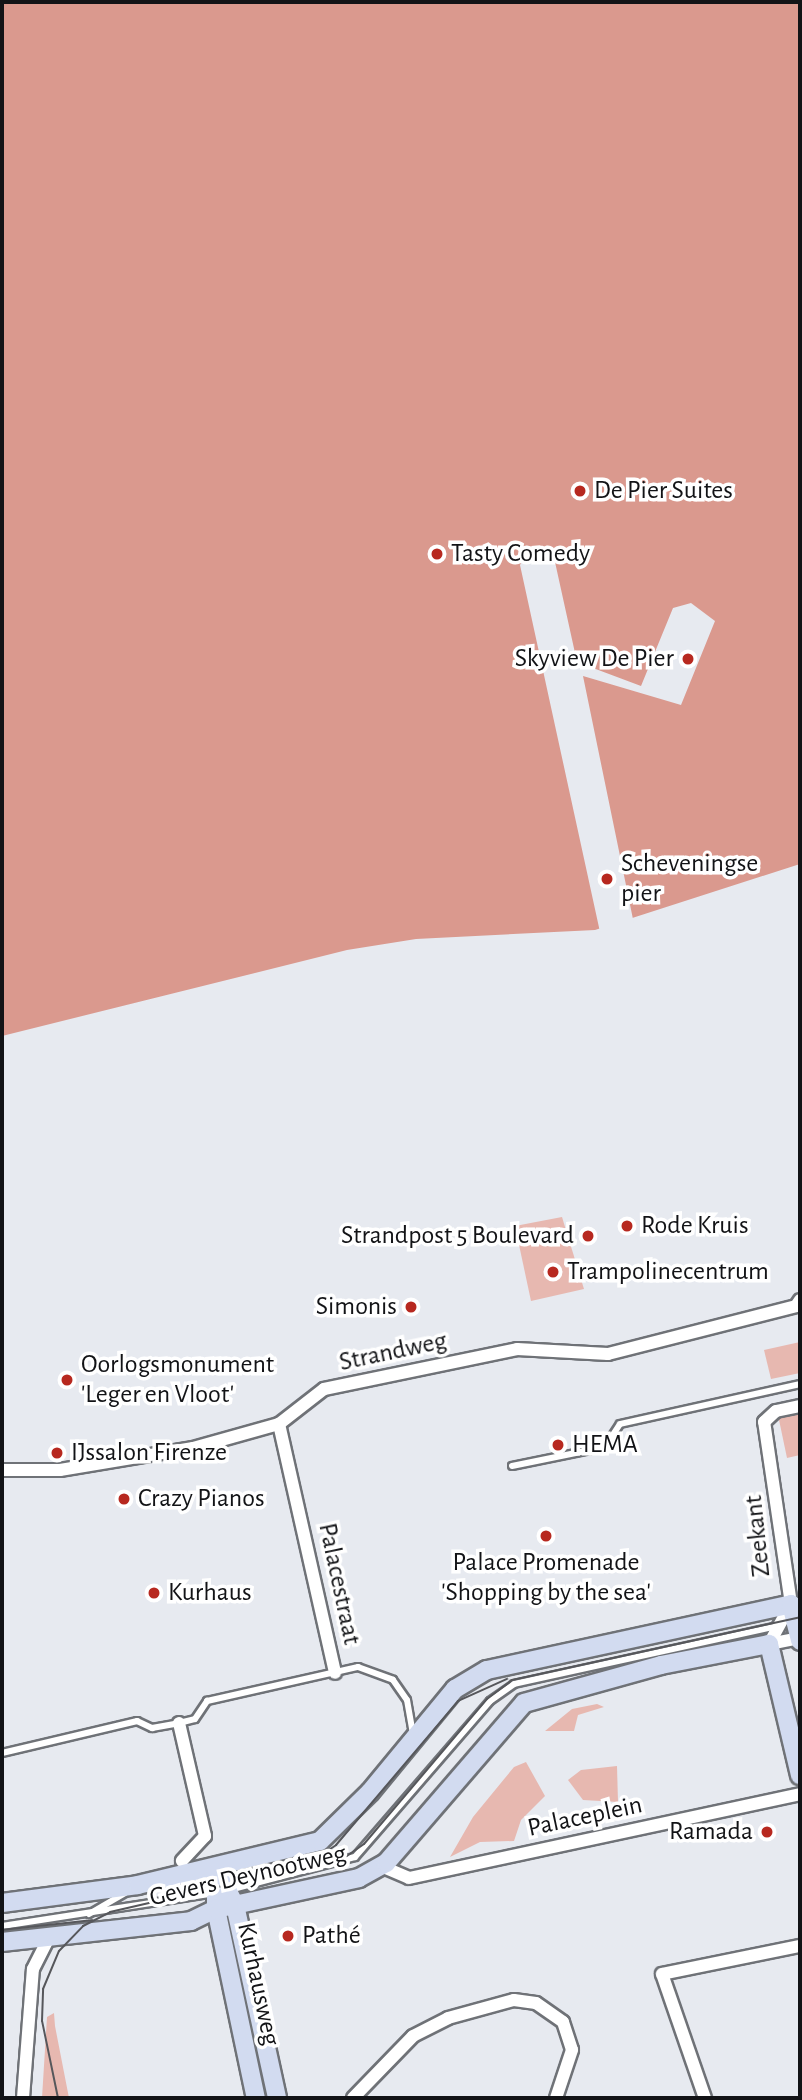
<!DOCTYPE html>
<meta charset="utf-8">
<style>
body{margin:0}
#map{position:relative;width:802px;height:2100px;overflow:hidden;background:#e7eaf0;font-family:"Alegreya Sans",sans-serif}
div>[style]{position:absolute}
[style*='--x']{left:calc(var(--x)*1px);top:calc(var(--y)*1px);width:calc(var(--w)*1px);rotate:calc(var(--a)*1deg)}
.green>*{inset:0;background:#e7b8b0}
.water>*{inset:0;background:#da998e}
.pier>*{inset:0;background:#e7eaf0}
.roads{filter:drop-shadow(2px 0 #6f7277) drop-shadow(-2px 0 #6f7277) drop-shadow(0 2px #6f7277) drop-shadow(0 -2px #6f7277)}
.lane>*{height:6px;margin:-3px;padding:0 3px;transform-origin:3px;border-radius:3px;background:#fff}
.street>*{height:12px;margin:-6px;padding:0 6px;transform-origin:6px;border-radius:6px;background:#fff}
.secondary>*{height:18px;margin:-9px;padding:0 9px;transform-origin:9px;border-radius:9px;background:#d2dbf0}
.tram>*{height:2px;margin:-1px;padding:0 1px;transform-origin:1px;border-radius:1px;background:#56575b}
.dots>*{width:19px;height:19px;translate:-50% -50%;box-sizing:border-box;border:4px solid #fff;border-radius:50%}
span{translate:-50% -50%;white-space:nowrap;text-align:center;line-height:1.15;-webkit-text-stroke:7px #fff;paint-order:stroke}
.poi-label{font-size:26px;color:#121316}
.left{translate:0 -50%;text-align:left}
.right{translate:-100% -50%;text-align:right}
.street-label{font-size:26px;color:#121316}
.frame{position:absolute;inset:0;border:4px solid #121316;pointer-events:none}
</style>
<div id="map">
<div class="green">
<div style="clip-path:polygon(562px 1217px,584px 1289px,531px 1301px,515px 1226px)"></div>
<div style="clip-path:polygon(800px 1342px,800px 1373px,771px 1379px,764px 1350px)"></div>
<div style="clip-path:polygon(800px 1410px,800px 1455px,787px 1458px,778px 1415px)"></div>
<div style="clip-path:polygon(597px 1704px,604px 1707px,578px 1715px,574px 1731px,545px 1731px,572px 1709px)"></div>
<div style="clip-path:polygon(526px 1762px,545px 1796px,521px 1820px,514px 1841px,480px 1842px,450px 1857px,473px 1817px,514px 1767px)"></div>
<div style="clip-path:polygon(617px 1766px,618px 1802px,583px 1800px,568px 1780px,581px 1770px)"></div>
<div style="clip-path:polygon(54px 2013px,55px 2026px,69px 2098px,42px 2098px,47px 2017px)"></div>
</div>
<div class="water">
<div style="clip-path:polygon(2px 2px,800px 2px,800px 864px,595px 930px,416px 939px,347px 950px,2px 1036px)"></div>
</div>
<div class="pier">
<div style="clip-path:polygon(545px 549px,555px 562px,577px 662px,641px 686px,673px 608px,691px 603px,715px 621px,681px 705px,583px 676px,634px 924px,600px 932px,520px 565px,528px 550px)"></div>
</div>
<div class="roads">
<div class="lane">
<div style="--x:512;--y:1466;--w:95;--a:-11.5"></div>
<div style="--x:605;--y:1447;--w:27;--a:-57"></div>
<div style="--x:620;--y:1424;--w:184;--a:-12.5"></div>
<div style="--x:2;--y:1753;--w:139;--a:-13.3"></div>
<div style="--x:137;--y:1721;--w:17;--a:25"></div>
<div style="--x:152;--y:1728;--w:27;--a:-10"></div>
<div style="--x:179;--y:1723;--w:16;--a:-14"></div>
<div style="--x:195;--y:1719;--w:22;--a:-56"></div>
<div style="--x:207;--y:1701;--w:155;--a:-12.7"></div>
<div style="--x:358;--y:1667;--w:37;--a:20"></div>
<div style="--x:393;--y:1680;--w:24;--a:55"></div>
<div style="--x:407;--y:1700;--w:34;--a:80"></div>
<div style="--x:229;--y:1890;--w:130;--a:-14.7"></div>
<div style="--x:355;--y:1857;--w:206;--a:-49.1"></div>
<div style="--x:490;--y:1701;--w:29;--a:-35"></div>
<div style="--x:514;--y:1684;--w:270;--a:-12.4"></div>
<div style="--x:89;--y:1914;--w:42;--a:-30.3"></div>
<div style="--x:2;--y:1926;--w:216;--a:-8.8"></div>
</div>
<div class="street">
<div style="--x:279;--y:1424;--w:255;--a:77.3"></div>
<div style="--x:2;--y:1470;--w:58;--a:0"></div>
<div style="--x:60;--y:1470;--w:135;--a:-9.4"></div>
<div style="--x:193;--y:1448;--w:89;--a:-15.6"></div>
<div style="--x:279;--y:1424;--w:57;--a:-37.9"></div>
<div style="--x:324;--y:1389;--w:197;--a:-11.7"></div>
<div style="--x:517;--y:1349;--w:91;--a:3.1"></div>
<div style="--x:608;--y:1354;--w:194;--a:-14.3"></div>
<div style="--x:796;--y:1306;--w:7;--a:-56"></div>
<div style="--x:791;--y:1604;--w:184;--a:-98.4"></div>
<div style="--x:764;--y:1422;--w:16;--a:-43"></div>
<div style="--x:776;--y:1411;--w:25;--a:-12"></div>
<div style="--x:769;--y:1644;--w:46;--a:-61.2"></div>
<div style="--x:769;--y:1644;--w:32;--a:-11"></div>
<div style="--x:179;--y:1723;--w:116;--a:77"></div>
<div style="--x:205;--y:1836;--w:34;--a:133"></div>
<div style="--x:381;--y:1866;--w:30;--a:23"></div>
<div style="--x:409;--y:1878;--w:400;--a:-12.1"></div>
<div style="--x:23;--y:2098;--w:129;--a:-85.6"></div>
<div style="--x:33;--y:1969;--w:33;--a:-63"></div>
<div style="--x:353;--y:2098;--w:86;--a:-45.9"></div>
<div style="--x:413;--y:2036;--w:39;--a:-27"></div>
<div style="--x:448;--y:2018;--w:68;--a:-15.3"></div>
<div style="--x:514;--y:2000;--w:22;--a:8"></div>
<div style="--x:536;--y:2003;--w:33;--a:35"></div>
<div style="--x:563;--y:2022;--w:29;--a:72"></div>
<div style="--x:572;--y:2050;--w:51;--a:108.4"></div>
<div style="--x:705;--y:2098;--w:131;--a:-109.1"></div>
<div style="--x:662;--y:1974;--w:141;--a:-11.5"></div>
</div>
<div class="secondary">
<div style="--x:216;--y:1868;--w:42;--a:62.8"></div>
<div style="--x:235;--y:1905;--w:198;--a:77.7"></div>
<div style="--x:216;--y:1871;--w:38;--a:90"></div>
<div style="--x:216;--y:1909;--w:193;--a:78.1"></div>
<div style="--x:2;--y:1903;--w:137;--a:-7.5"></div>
<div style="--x:138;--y:1885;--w:187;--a:-13.6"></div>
<div style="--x:320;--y:1841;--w:70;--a:-44.4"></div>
<div style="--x:370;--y:1792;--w:134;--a:-50.5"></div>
<div style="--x:455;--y:1689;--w:37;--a:-31"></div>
<div style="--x:487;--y:1670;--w:311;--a:-12.2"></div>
<div style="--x:791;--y:1604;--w:38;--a:76"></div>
<div style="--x:2;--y:1942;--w:190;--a:-6.3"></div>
<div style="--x:191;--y:1921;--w:28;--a:-26"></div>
<div style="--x:216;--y:1909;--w:146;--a:-12.2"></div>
<div style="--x:359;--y:1878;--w:31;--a:-29"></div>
<div style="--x:386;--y:1863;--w:211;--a:-49.2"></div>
<div style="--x:524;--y:1703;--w:142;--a:-15.5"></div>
<div style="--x:661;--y:1665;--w:110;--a:-11"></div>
<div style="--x:769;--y:1644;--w:135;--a:76.7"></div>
</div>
</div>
<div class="tram">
<div style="--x:308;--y:1864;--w:34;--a:-34"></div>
<div style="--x:336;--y:1845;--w:189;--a:-49.7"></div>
<div style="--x:458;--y:1701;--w:54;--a:-24.2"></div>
<div style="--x:2;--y:1930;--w:91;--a:-6.3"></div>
<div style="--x:58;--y:2098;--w:79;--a:-101.7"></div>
<div style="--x:42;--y:2021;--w:32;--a:-88"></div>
<div style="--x:43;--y:1989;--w:41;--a:-67.2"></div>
<div style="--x:59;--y:1951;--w:35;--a:-46"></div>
<div style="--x:83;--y:1926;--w:30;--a:-27"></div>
<div style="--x:110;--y:1912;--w:240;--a:-13"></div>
<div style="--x:344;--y:1858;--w:24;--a:-35"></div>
<div style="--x:364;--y:1844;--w:190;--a:-49.7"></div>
<div style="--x:487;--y:1699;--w:31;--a:-37"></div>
<div style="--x:512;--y:1680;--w:295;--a:-12.3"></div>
</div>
<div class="dots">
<div style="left:580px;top:491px;background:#b7281f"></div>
<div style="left:437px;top:554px;background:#b7281f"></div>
<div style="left:688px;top:659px;background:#b7281f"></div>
<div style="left:607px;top:879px;background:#b7281f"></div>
<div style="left:627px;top:1226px;background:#b7281f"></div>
<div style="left:588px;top:1236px;background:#b7281f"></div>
<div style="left:553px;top:1272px;background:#b7281f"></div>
<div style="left:411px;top:1307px;background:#b7281f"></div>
<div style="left:67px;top:1380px;background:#b7281f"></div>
<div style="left:558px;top:1445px;background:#b7281f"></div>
<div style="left:57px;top:1453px;background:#b7281f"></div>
<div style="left:124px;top:1499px;background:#b7281f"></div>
<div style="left:546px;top:1536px;background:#b7281f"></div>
<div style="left:154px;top:1593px;background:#b7281f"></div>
<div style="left:767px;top:1832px;background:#b7281f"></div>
<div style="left:288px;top:1936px;background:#b7281f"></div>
</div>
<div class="poi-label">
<span class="left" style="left:594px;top:491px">De Pier Suites</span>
<span class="left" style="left:451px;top:554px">Tasty Comedy</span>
<span class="right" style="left:674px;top:659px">Skyview De Pier</span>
<span class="left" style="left:621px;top:879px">Scheveningse<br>pier</span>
<span class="left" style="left:641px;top:1226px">Rode Kruis</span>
<span class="right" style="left:574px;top:1236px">Strandpost 5 Boulevard</span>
<span class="left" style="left:567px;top:1272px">Trampolinecentrum</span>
<span class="right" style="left:397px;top:1307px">Simonis</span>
<span class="left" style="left:81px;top:1380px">Oorlogsmonument<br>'Leger en Vloot'</span>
<span class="left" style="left:572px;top:1445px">HEMA</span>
<span class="left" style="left:71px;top:1453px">IJssalon Firenze</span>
<span class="left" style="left:138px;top:1499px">Crazy Pianos</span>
<span style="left:546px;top:1578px">Palace Promenade<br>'Shopping by the sea'</span>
<span class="left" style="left:168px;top:1593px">Kurhaus</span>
<span class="right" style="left:753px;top:1832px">Ramada</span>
<span class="left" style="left:302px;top:1936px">Pathé</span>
</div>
<div class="street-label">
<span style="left:393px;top:1352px;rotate:-12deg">Strandweg</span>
<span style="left:758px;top:1536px;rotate:-96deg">Zeekant</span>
<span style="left:339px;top:1584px;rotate:78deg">Palacestraat</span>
<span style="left:585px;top:1817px;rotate:-12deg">Palaceplein</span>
<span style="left:248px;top:1876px;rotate:-13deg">Gevers Deynootweg</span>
<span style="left:258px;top:1984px;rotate:78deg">Kurhausweg</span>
</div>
<div class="frame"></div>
</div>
